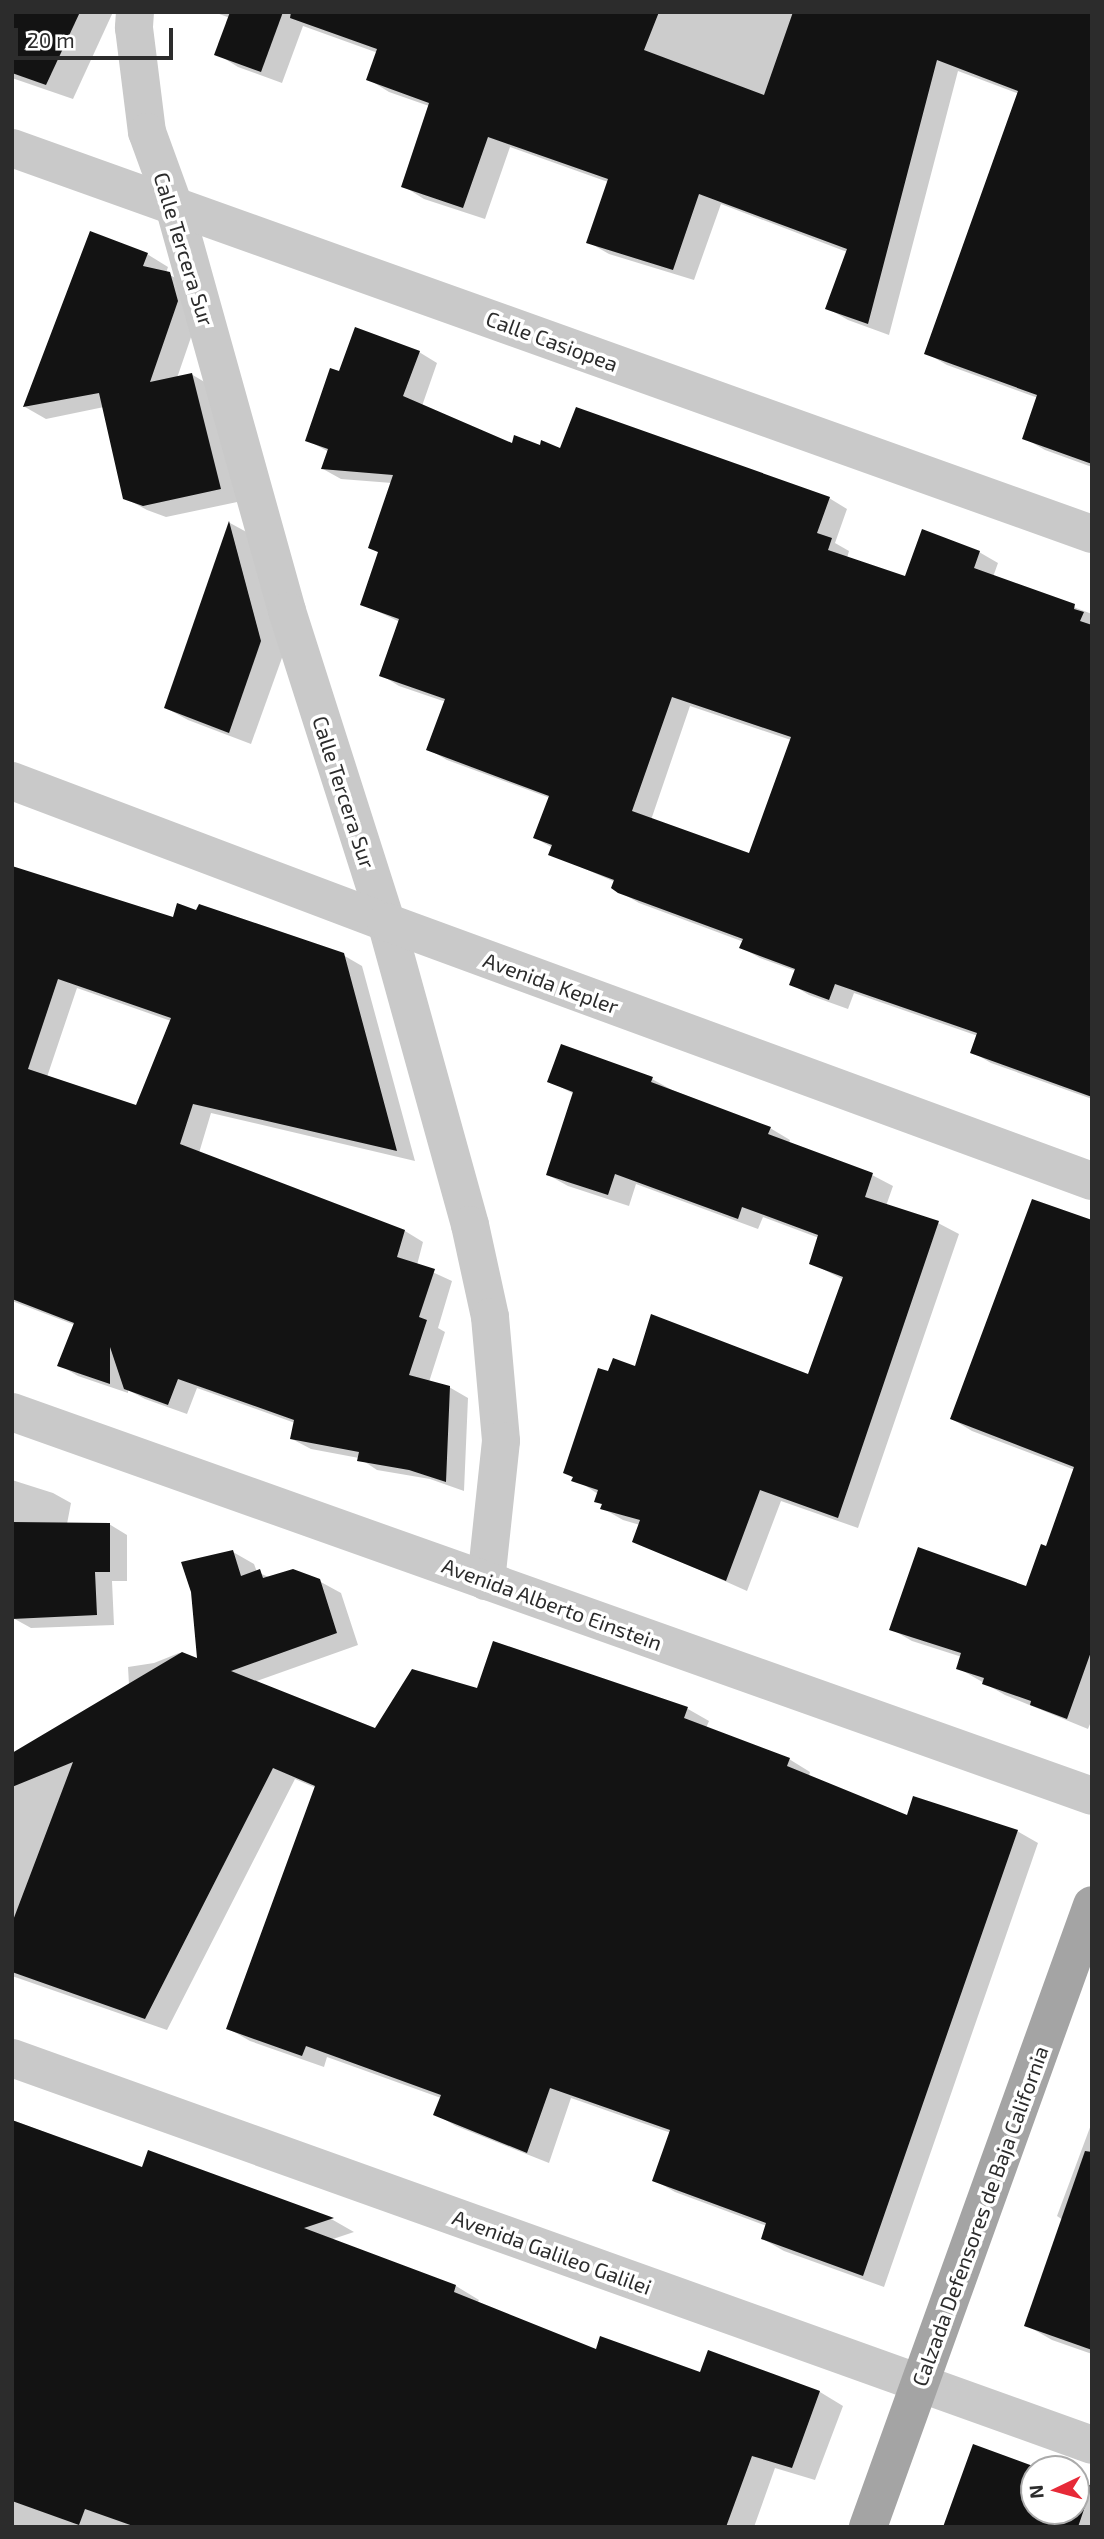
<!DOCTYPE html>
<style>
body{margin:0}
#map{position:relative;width:1104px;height:2539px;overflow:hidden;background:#fff;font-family:"Exo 2",sans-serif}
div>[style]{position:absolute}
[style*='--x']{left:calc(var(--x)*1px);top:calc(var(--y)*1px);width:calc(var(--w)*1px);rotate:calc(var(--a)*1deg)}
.shadow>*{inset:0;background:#0003}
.building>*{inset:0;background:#131313}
.street>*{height:38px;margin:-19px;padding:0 19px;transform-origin:19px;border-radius:19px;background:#c9c9c9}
.primary>*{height:38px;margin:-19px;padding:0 19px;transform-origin:19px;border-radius:19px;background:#a4a4a4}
span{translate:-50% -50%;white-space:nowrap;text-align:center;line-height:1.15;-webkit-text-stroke:7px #fff;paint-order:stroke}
.street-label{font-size:21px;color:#2c2c2c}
.frame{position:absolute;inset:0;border:14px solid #2c2c2c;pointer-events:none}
.north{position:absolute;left:1020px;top:2455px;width:70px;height:70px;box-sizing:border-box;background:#fff;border:2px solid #ababab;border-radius:50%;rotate:265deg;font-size:19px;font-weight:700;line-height:28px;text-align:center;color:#2c2c2c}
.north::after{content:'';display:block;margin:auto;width:24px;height:32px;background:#e72a38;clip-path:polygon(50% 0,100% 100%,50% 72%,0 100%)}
.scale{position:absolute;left:14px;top:28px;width:159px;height:32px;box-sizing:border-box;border:4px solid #2c2c2c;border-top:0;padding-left:9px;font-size:21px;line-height:24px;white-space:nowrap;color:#2c2c2c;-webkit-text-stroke:5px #fff;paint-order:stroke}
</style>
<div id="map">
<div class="shadow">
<div style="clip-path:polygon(12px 12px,113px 12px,73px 99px,12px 78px)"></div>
<div style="clip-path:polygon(214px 12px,1092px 12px,1092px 467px,1045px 450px,1024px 438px,1038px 398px,947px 365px,926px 353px,1019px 94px,958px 71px,889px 335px,848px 320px,827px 308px,847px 252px,721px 204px,694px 280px,609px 254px,588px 242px,608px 182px,510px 147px,485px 219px,424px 199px,403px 186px,429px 106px,389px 92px,368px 79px,378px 53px,303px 26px,282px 83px,238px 67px,217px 54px,230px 18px)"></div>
<div style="clip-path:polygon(147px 254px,168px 267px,166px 273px,191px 286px,199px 314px,177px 378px,191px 374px,213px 387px,242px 501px,166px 517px,147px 510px,125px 498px,104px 407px,46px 419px,25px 407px)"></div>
<div style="clip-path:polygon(evenodd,419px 352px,437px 363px,422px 406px,513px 445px,562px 450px,829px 498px,847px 509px,835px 543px,849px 551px,847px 558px,906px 578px,979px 552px,998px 563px,993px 577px,1092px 614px,1092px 1099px,991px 1063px,972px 1052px,978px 1036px,854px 993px,848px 1009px,809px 995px,791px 984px,796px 971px,760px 958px,742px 948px,744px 942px,639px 903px,613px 888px,615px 882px,551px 854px,553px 848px,535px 838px,550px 798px,447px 760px,428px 749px,446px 702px,399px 686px,381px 675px,400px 622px,362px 604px,380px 553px,370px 548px,392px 483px,341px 479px,323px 469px,329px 452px,307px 440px,340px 374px,419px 352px,690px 706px,791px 740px,750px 856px,651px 820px,690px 706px)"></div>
<div style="clip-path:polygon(230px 523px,252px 535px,283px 655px,251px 744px,188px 720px,166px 708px)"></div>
<div style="clip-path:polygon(evenodd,12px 868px,175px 919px,343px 955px,362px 966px,415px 1161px,211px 1113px,199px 1153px,405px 1231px,423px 1242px,417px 1265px,452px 1281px,438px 1328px,445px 1332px,429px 1382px,449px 1387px,468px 1398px,464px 1491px,430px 1479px,377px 1470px,359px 1458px,311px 1449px,292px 1439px,295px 1423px,197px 1388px,187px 1414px,145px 1399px,128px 1390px,128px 1393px,78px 1376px,59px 1365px,75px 1325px,12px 1301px,12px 868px,77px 988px,171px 1021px,137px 1107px,47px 1077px,77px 988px)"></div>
<div style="clip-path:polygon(652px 1079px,672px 1090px,770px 1128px,790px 1140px,789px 1144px,872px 1175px,893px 1186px,886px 1206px,938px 1223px,959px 1234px,858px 1528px,781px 1501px,747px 1591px,635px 1541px,640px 1525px,623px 1520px,602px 1508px,603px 1505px,596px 1501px,598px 1494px,565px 1472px,609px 1374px,636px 1368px,809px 1376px,844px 1280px,811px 1263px,819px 1238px,763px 1217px,758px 1229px,636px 1184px,629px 1206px,568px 1186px,548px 1175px,574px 1094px,549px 1081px)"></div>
<div style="clip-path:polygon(1092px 1223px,1092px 1719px,1088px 1729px,1005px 1695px,958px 1668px,962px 1657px,912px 1641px,891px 1629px,1027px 1588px,1047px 1549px,1075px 1470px,972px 1431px,952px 1419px)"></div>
<div style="clip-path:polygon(12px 1480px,53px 1493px,71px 1503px,67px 1524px,109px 1524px,127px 1535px,127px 1581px,112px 1581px,114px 1625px,31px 1628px,13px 1618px)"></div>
<div style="clip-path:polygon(233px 1552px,254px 1564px,257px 1572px,271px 1578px,319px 1581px,341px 1593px,358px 1645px,254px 1682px,376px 1730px,478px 1690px,494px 1643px,688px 1709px,709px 1721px,706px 1728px,789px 1759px,810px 1772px,809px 1776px,908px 1817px,1017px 1831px,1038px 1843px,884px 2287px,784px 2251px,763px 2239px,767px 2226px,675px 2192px,654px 2180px,671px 2133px,571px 2098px,549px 2163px,456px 2126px,435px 2114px,441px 2098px,327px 2057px,324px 2067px,250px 2041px,229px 2029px,316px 1788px,295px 1779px,167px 2030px,12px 1976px,12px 1755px,129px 1685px,128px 1667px,154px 1663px,179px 1653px,199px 1661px)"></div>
<div style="clip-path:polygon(12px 2120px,143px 2169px,149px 2152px,333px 2220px,354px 2232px,330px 2240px,456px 2286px,479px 2300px,477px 2304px,597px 2351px,701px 2375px,709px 2352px,820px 2392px,843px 2406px,815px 2480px,775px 2468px,754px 2527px,12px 2527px)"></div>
<div style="clip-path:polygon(1092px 2122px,1092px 2354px,1052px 2340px,1026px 2325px,1063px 2220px,1057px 2216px)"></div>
<div style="clip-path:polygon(974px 2447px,1036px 2469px,1034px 2511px,1076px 2511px,1076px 2483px,1091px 2489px,1092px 2527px,945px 2527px)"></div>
</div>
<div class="building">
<div style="clip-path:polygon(12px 12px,80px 12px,46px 85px,12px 73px)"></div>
<div style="clip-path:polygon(230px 12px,283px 12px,261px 72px,214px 55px)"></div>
<div style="clip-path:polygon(291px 12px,659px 12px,644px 50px,764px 95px,793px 12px,1092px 12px,1092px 464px,1022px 439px,1037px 395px,924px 354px,1018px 91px,937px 60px,868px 324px,825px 309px,847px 249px,699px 194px,673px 270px,586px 243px,608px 179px,488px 137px,463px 208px,401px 187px,429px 103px,366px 80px,377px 49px,290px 18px)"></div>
<div style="clip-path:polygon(90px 231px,148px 253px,143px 266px,170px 272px,178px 301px,150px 382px,192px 373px,221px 489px,143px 506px,123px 499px,99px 393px,23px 407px)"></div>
<div style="clip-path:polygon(evenodd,355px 327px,420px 351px,403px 396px,512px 443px,514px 435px,540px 445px,541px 440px,560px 448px,576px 407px,830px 497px,817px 533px,832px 538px,828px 550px,905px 576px,922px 529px,980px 551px,974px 568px,1075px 604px,1074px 609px,1084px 612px,1080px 621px,1092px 625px,1092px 1097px,970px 1053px,977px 1033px,835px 984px,829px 1000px,789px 985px,795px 969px,739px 948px,743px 939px,618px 893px,611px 888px,614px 880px,548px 855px,552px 845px,533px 838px,549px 796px,426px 750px,445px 699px,379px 676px,399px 619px,360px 605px,378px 552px,368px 548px,393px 475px,321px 469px,328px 449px,305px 441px,330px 368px,339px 371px,355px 327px,672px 697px,791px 737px,749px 853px,632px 811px,672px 697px)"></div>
<div style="clip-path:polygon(229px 521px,261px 641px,229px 733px,164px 708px)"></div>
<div style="clip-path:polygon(evenodd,12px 866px,173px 917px,177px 903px,196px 910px,199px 904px,344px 953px,397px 1151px,193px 1104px,180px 1144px,405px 1230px,397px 1257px,435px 1269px,419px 1317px,427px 1320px,409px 1375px,450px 1386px,446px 1482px,409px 1470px,357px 1461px,359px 1452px,290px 1439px,294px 1420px,178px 1379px,168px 1405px,124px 1389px,110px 1347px,110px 1384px,57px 1366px,74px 1323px,12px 1299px,12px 866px,58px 979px,171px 1018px,136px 1105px,28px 1069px,58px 979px)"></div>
<div style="clip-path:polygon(561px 1044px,653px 1077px,651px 1082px,771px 1127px,768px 1134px,873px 1173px,865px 1197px,939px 1221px,838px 1518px,760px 1490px,726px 1581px,632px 1542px,640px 1520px,600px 1509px,602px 1504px,594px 1502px,598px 1490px,571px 1481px,573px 1477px,563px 1473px,598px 1368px,608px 1371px,613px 1358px,635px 1366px,651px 1314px,808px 1374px,843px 1277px,809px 1264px,818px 1235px,742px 1207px,738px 1219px,615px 1174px,608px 1195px,546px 1175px,573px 1092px,547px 1082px)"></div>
<div style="clip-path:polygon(1032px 1199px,1092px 1220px,1092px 1649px,1067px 1719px,1030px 1705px,1031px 1701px,982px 1684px,984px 1678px,956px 1669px,961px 1653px,889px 1630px,918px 1547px,1026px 1586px,1041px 1544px,1046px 1546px,1074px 1467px,950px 1419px)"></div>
<div style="clip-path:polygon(12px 1522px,110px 1523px,110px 1572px,95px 1572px,97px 1615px,12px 1619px)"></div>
<div style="clip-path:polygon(233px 1550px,241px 1576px,260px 1569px,263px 1578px,293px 1569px,320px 1579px,337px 1633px,231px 1671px,375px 1728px,412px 1669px,477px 1688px,493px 1641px,688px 1707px,684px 1718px,790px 1758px,787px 1766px,907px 1815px,913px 1796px,1018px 1830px,863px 2276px,761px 2239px,766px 2223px,652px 2181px,670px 2130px,550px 2088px,527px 2153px,433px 2115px,441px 2095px,306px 2046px,302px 2056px,226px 2029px,315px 1786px,273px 1768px,145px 2019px,12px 1972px,12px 1923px,73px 1762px,12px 1787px,12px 1753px,182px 1652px,197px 1658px,191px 1592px,181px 1562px)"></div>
<div style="clip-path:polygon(12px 2120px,142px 2167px,148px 2150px,334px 2218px,304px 2228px,456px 2285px,454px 2292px,596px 2349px,600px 2336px,700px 2372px,708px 2350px,820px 2391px,792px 2468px,752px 2456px,726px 2527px,136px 2527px,85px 2509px,79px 2525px,12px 2501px)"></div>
<div style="clip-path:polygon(1085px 2151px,1092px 2152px,1092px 2350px,1024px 2326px)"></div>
<div style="clip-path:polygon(973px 2444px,1041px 2469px,1034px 2469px,1034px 2511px,1076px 2511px,1076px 2480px,1092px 2486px,1078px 2527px,943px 2527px)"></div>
</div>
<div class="street">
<div style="--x:135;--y:12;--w:16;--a:94"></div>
<div style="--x:134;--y:28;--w:105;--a:82.9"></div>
<div style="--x:147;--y:132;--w:79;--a:70"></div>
<div style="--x:174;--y:206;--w:420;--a:74.4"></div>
<div style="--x:287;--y:611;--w:326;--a:72.3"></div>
<div style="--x:386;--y:922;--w:314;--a:74.5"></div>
<div style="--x:470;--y:1225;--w:94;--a:77.7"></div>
<div style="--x:490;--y:1317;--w:124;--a:84.9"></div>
<div style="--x:501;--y:1441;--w:141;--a:96.1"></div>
<div style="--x:12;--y:148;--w:1147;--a:19.67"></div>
<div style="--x:12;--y:781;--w:400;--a:20.7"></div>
<div style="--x:386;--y:922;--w:752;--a:20.15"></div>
<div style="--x:12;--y:1412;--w:1146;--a:19.57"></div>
<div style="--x:12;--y:2058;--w:1147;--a:19.71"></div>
</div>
<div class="primary">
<div style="--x:868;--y:2527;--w:661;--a:-70.19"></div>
</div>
<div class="street-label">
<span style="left:184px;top:249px;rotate:73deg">Calle Tercera Sur</span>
<span style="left:552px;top:341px;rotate:20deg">Calle Casiopea</span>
<span style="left:344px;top:792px;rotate:72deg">Calle Tercera Sur</span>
<span style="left:551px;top:983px;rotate:20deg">Avenida Kepler</span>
<span style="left:552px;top:1604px;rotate:20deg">Avenida Alberto Einstein</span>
<span style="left:980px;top:2216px;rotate:-70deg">Calzada Defensores de Baja California</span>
<span style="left:552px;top:2252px;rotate:20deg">Avenida Galileo Galilei</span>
</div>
<div class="frame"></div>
<div class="north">N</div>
<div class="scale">20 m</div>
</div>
